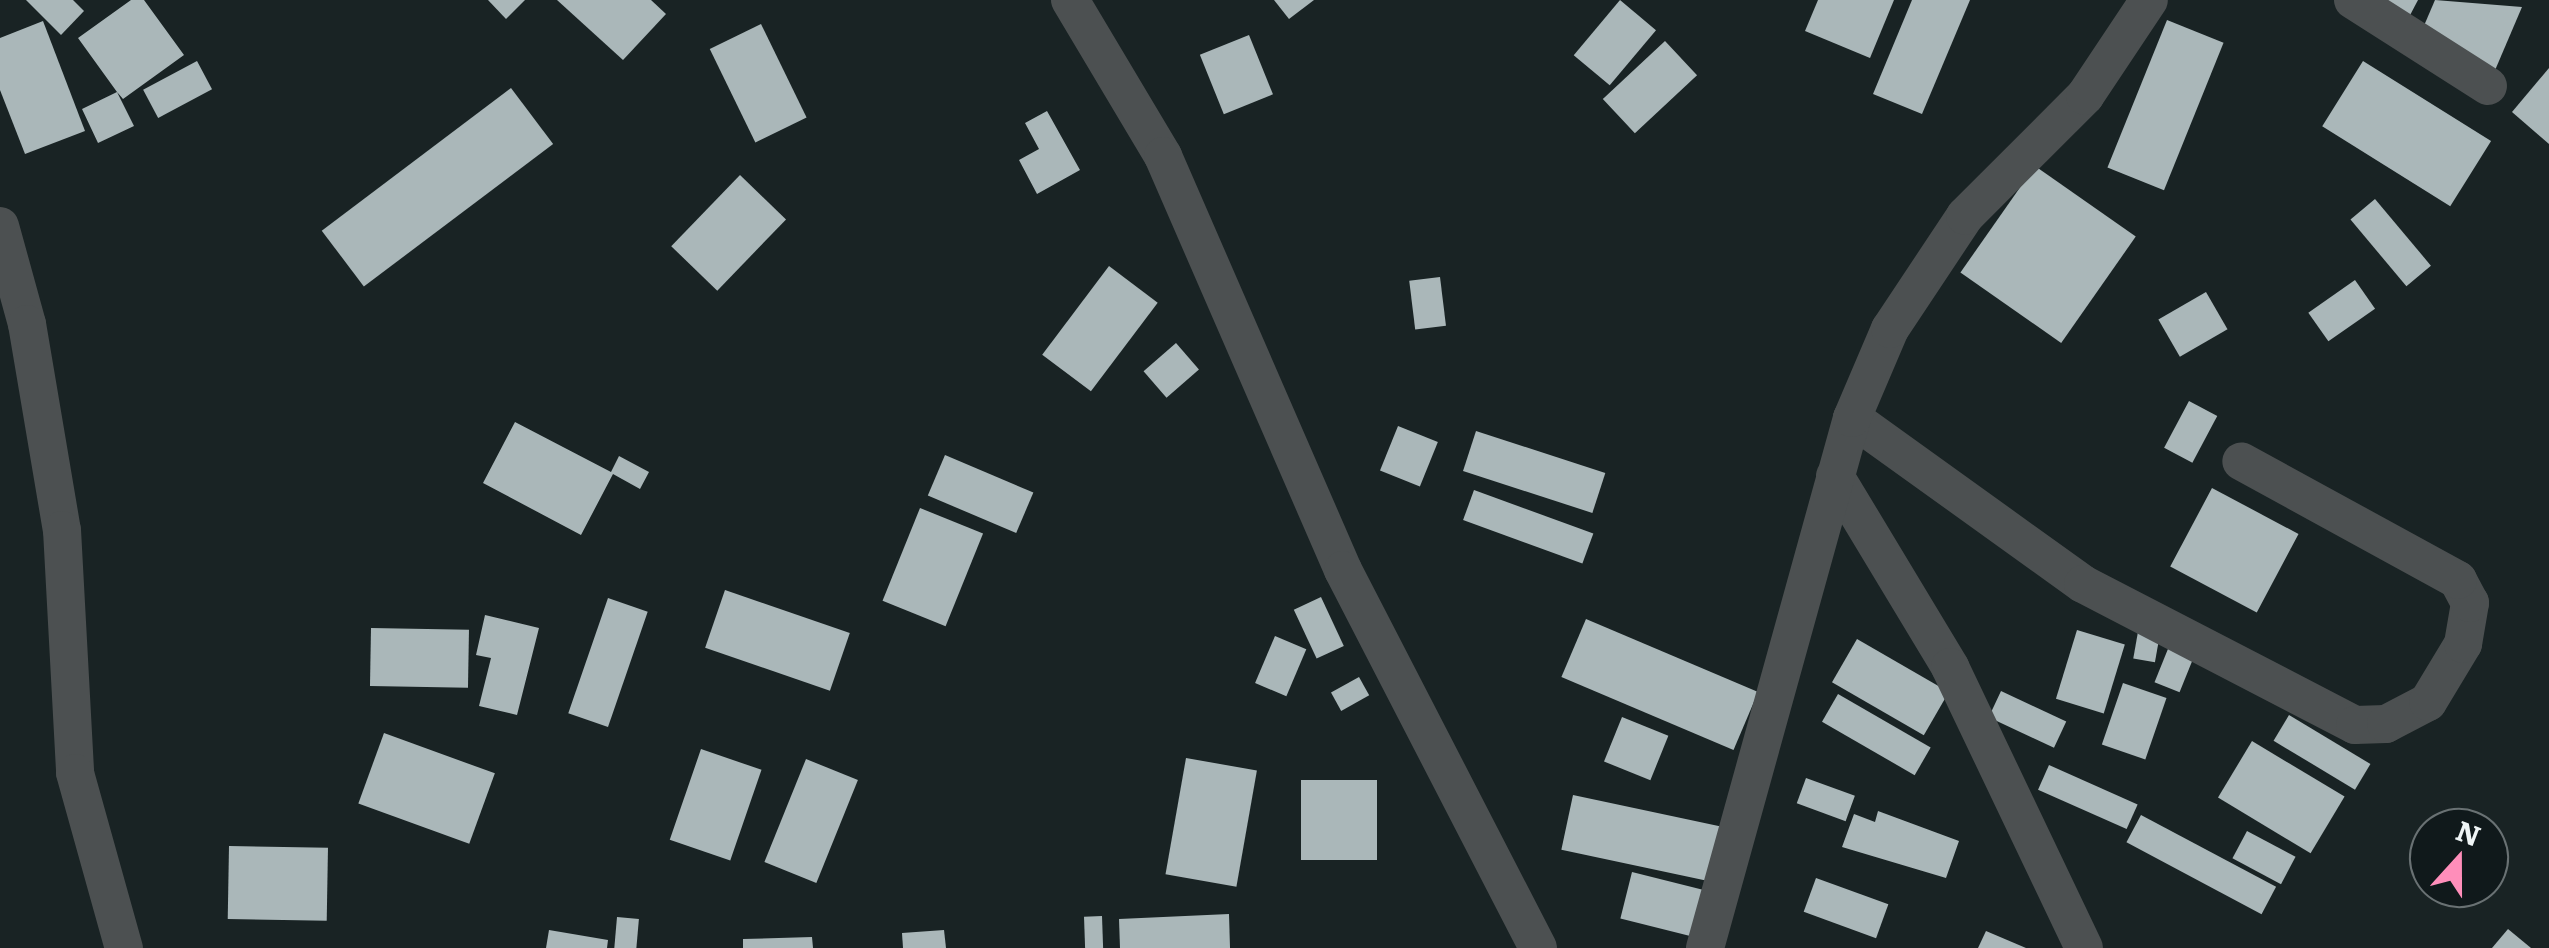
<!DOCTYPE html>
<style>
body{margin:0}
#map{position:relative;width:2549px;height:948px;overflow:hidden;background:#192324;font-family:Literata,serif}
div>[style]{position:absolute}
[style*='--x']{left:calc(var(--x)*1px);top:calc(var(--y)*1px);width:calc(var(--w)*1px);rotate:calc(var(--a)*1deg)}
.building>*{inset:0;background:#aab7b9;transform-origin:0 0}
.minor>*{height:38px;margin:-19px;padding:0 19px;transform-origin:19px;border-radius:19px;background:#4c5051}
span{translate:-50% -50%;white-space:nowrap;text-align:center;line-height:1.15;-webkit-text-stroke:10px #10191b;paint-order:stroke}
.north{position:absolute;left:2409px;top:808px;width:100px;height:100px;box-sizing:border-box;background:#10191b;border:2px solid #697173;border-radius:50%;rotate:21deg;font-size:28px;font-weight:700;line-height:40px;text-align:center;color:#eff5f6}
.north::after{content:'';display:block;margin:auto;width:35px;height:45px;background:#ff8eba;clip-path:polygon(50% 0,100% 100%,50% 72%,0 100%)}
</style>
<div id="map">
<div class="building">
<div style="clip-path:polygon(26px 0,73px 0,84px 11px,61px 35px)"></div>
<div style="clip-path:polygon(131px 0,144px 0,184px 55px,123px 99px,117px 92px,134px 126px,98px 143px,82px 109px,117px 92px,78px 38px)"></div>
<div style="clip-path:polygon(488px 0,525px 0,506px 19px)"></div>
<div style="clip-path:polygon(557px 0,651px 0,666px 14px,623px 60px)"></div>
<div style="clip-path:polygon(1274px 0,1314px 0,1289px 19px)"></div>
<div style="left:1620px;top:0;width:47px;height:72px;rotate:40deg"></div>
<div style="clip-path:polygon(1818px 0,1894px 0,1870px 58px,1805px 31px)"></div>
<div style="clip-path:polygon(1912px 0,1970px 0,1922px 114px,1873px 94px)"></div>
<div style="clip-path:polygon(2371px 0,2418px 0,2408px 19px)"></div>
<div style="clip-path:polygon(2435px 0,2522px 7px,2490px 82px,2414px 49px)"></div>
<div style="left:2167px;top:20px;width:61px;height:159px;rotate:22deg"></div>
<div style="clip-path:polygon(43px 21px,85px 131px,25px 154px,0 90px,0 38px)"></div>
<div style="left:761px;top:24px;width:104px;height:57px;rotate:64deg"></div>
<div style="left:1249px;top:35px;width:64px;height:53px;rotate:68deg"></div>
<div style="left:1665px;top:41px;width:47px;height:85px;rotate:47deg"></div>
<div style="left:197px;top:61px;width:32px;height:61px;rotate:62deg"></div>
<div style="left:2363px;top:61px;width:151px;height:77px;rotate:32deg"></div>
<div style="clip-path:polygon(2549px 68px,2549px 144px,2512px 112px)"></div>
<div style="left:511px;top:88px;width:70px;height:237px;rotate:53deg"></div>
<div style="clip-path:polygon(1047px 111px,1080px 170px,1037px 194px,1019px 160px,1039px 149px,1025px 123px)"></div>
<div style="left:2035px;top:166px;width:123px;height:130px;rotate:35deg"></div>
<div style="left:740px;top:175px;width:64px;height:99px;rotate:44deg"></div>
<div style="left:2375px;top:199px;width:87px;height:32px;rotate:50deg"></div>
<div style="left:1109px;top:266px;width:61px;height:111px;rotate:37deg"></div>
<div style="left:1440px;top:277px;width:49px;height:31px;rotate:83deg"></div>
<div style="left:2355px;top:280px;width:35px;height:57px;rotate:55deg"></div>
<div style="left:2206px;top:292px;width:43px;height:55px;rotate:60deg"></div>
<div style="left:1176px;top:343px;width:35px;height:43px;rotate:49deg"></div>
<div style="left:2189px;top:401px;width:32px;height:53px;rotate:28deg"></div>
<div style="clip-path:polygon(515px 422px,611px 472px,619px 456px,649px 472px,640px 489px,613px 474px,581px 535px,483px 483px)"></div>
<div style="left:1398px;top:426px;width:43px;height:48px;rotate:22deg"></div>
<div style="left:1476px;top:431px;width:136px;height:42px;rotate:18deg"></div>
<div style="left:945px;top:455px;width:96px;height:44px;rotate:23deg"></div>
<div style="left:2212px;top:488px;width:98px;height:89px;rotate:28deg"></div>
<div style="left:1474px;top:490px;width:127px;height:32px;rotate:20deg"></div>
<div style="left:920px;top:508px;width:68px;height:100px;rotate:22deg"></div>
<div style="left:725px;top:590px;width:132px;height:61px;rotate:19deg"></div>
<div style="left:1321px;top:597px;width:54px;height:30px;rotate:65deg"></div>
<div style="left:608px;top:598px;width:42px;height:122px;rotate:19deg"></div>
<div style="clip-path:polygon(485px 615px,539px 628px,517px 715px,479px 706px,491px 658px,476px 655px)"></div>
<div style="left:1586px;top:619px;width:187px;height:63px;rotate:23deg"></div>
<div style="left:2139px;top:626px;width:22px;height:33px;rotate:10deg"></div>
<div style="left:371px;top:628px;width:98px;height:58px;rotate:1deg"></div>
<div style="left:2077px;top:630px;width:50px;height:72px;rotate:17deg"></div>
<div style="left:2174px;top:634px;width:27px;height:52px;rotate:22deg"></div>
<div style="left:1275px;top:636px;width:34px;height:51px;rotate:23deg"></div>
<div style="left:1857px;top:639px;width:106px;height:50px;rotate:30deg"></div>
<div style="left:1359px;top:677px;width:21px;height:32px;rotate:61deg"></div>
<div style="left:2123px;top:683px;width:46px;height:65px;rotate:19deg"></div>
<div style="left:2001px;top:691px;width:72px;height:29px;rotate:25deg"></div>
<div style="left:1838px;top:694px;width:107px;height:32px;rotate:30deg"></div>
<div style="left:2289px;top:715px;width:95px;height:30px;rotate:31deg"></div>
<div style="left:1622px;top:717px;width:50px;height:48px;rotate:22deg"></div>
<div style="left:384px;top:733px;width:118px;height:75px;rotate:20deg"></div>
<div style="left:2252px;top:741px;width:108px;height:66px;rotate:31deg"></div>
<div style="left:701px;top:749px;width:64px;height:96px;rotate:19deg"></div>
<div style="left:1186px;top:758px;width:72px;height:118px;rotate:10deg"></div>
<div style="left:806px;top:759px;width:56px;height:111px;rotate:22deg"></div>
<div style="left:2049px;top:765px;width:97px;height:27px;rotate:24deg"></div>
<div style="left:1806px;top:778px;width:52px;height:27px;rotate:20deg"></div>
<div style="left:1301px;top:780px;width:76px;height:80px"></div>
<div style="left:1573px;top:795px;width:150px;height:56px;rotate:12deg"></div>
<div style="clip-path:polygon(1878px 811px,1959px 841px,1946px 878px,1842px 847px,1854px 814px,1875px 822px)"></div>
<div style="left:2141px;top:815px;width:153px;height:31px;rotate:28deg"></div>
<div style="left:2247px;top:831px;width:55px;height:31px;rotate:28deg"></div>
<div style="left:229px;top:846px;width:99px;height:73px;rotate:1deg"></div>
<div style="left:1632px;top:872px;width:76px;height:48px;rotate:14deg"></div>
<div style="left:1816px;top:878px;width:77px;height:36px;rotate:20deg"></div>
<div style="clip-path:polygon(1229px 914px,1230px 948px,1120px 948px,1119px 919px)"></div>
<div style="left:1102px;top:916px;width:32px;height:18px;rotate:88deg"></div>
<div style="left:617px;top:917px;width:22px;height:31px;rotate:5deg"></div>
<div style="clip-path:polygon(2508px 929px,2531px 948px,2492px 948px)"></div>
<div style="clip-path:polygon(549px 930px,608px 940px,607px 948px,546px 948px)"></div>
<div style="clip-path:polygon(944px 930px,946px 948px,903px 948px,902px 933px)"></div>
<div style="clip-path:polygon(1986px 931px,2026px 948px,1978px 948px)"></div>
<div style="clip-path:polygon(812px 937px,813px 948px,743px 948px,743px 939px)"></div>
</div>
<div class="minor">
<div style="--x:1070;--y:0;--w:182;--a:59.2"></div>
<div style="--x:1163;--y:156;--w:451;--a:66.5"></div>
<div style="--x:1343;--y:570;--w:425;--a:62.7"></div>
<div style="--x:2353;--y:0;--w:160;--a:32.5"></div>
<div style="--x:0;--y:226;--w:102;--a:74.6"></div>
<div style="--x:27;--y:324;--w:209;--a:80.4"></div>
<div style="--x:62;--y:530;--w:243;--a:86.9"></div>
<div style="--x:75;--y:773;--w:182;--a:74.4"></div>
<div style="--x:1852;--y:418;--w:284;--a:35.7"></div>
<div style="--x:2083;--y:584;--w:306;--a:27.4"></div>
<div style="--x:2355;--y:725;--w:31;--a:-2"></div>
<div style="--x:2386;--y:724;--w:47;--a:-27.6"></div>
<div style="--x:2428;--y:702;--w:68;--a:-58.9"></div>
<div style="--x:2463;--y:644;--w:42;--a:-80.3"></div>
<div style="--x:2470;--y:603;--w:26;--a:-118"></div>
<div style="--x:2458;--y:580;--w:247;--a:-151.3"></div>
<div style="--x:1835;--y:476;--w:223;--a:58.9"></div>
<div style="--x:1950;--y:667;--w:311;--a:64.5"></div>
<div style="--x:1705;--y:948;--w:550;--a:-74.5"></div>
<div style="--x:1852;--y:418;--w:97;--a:-66.9"></div>
<div style="--x:1890;--y:329;--w:136;--a:-56.4"></div>
<div style="--x:1965;--y:216;--w:170;--a:-45"></div>
<div style="--x:2085;--y:96;--w:115;--a:-56.3"></div>
</div>
<div class="north">N</div>
</div>
